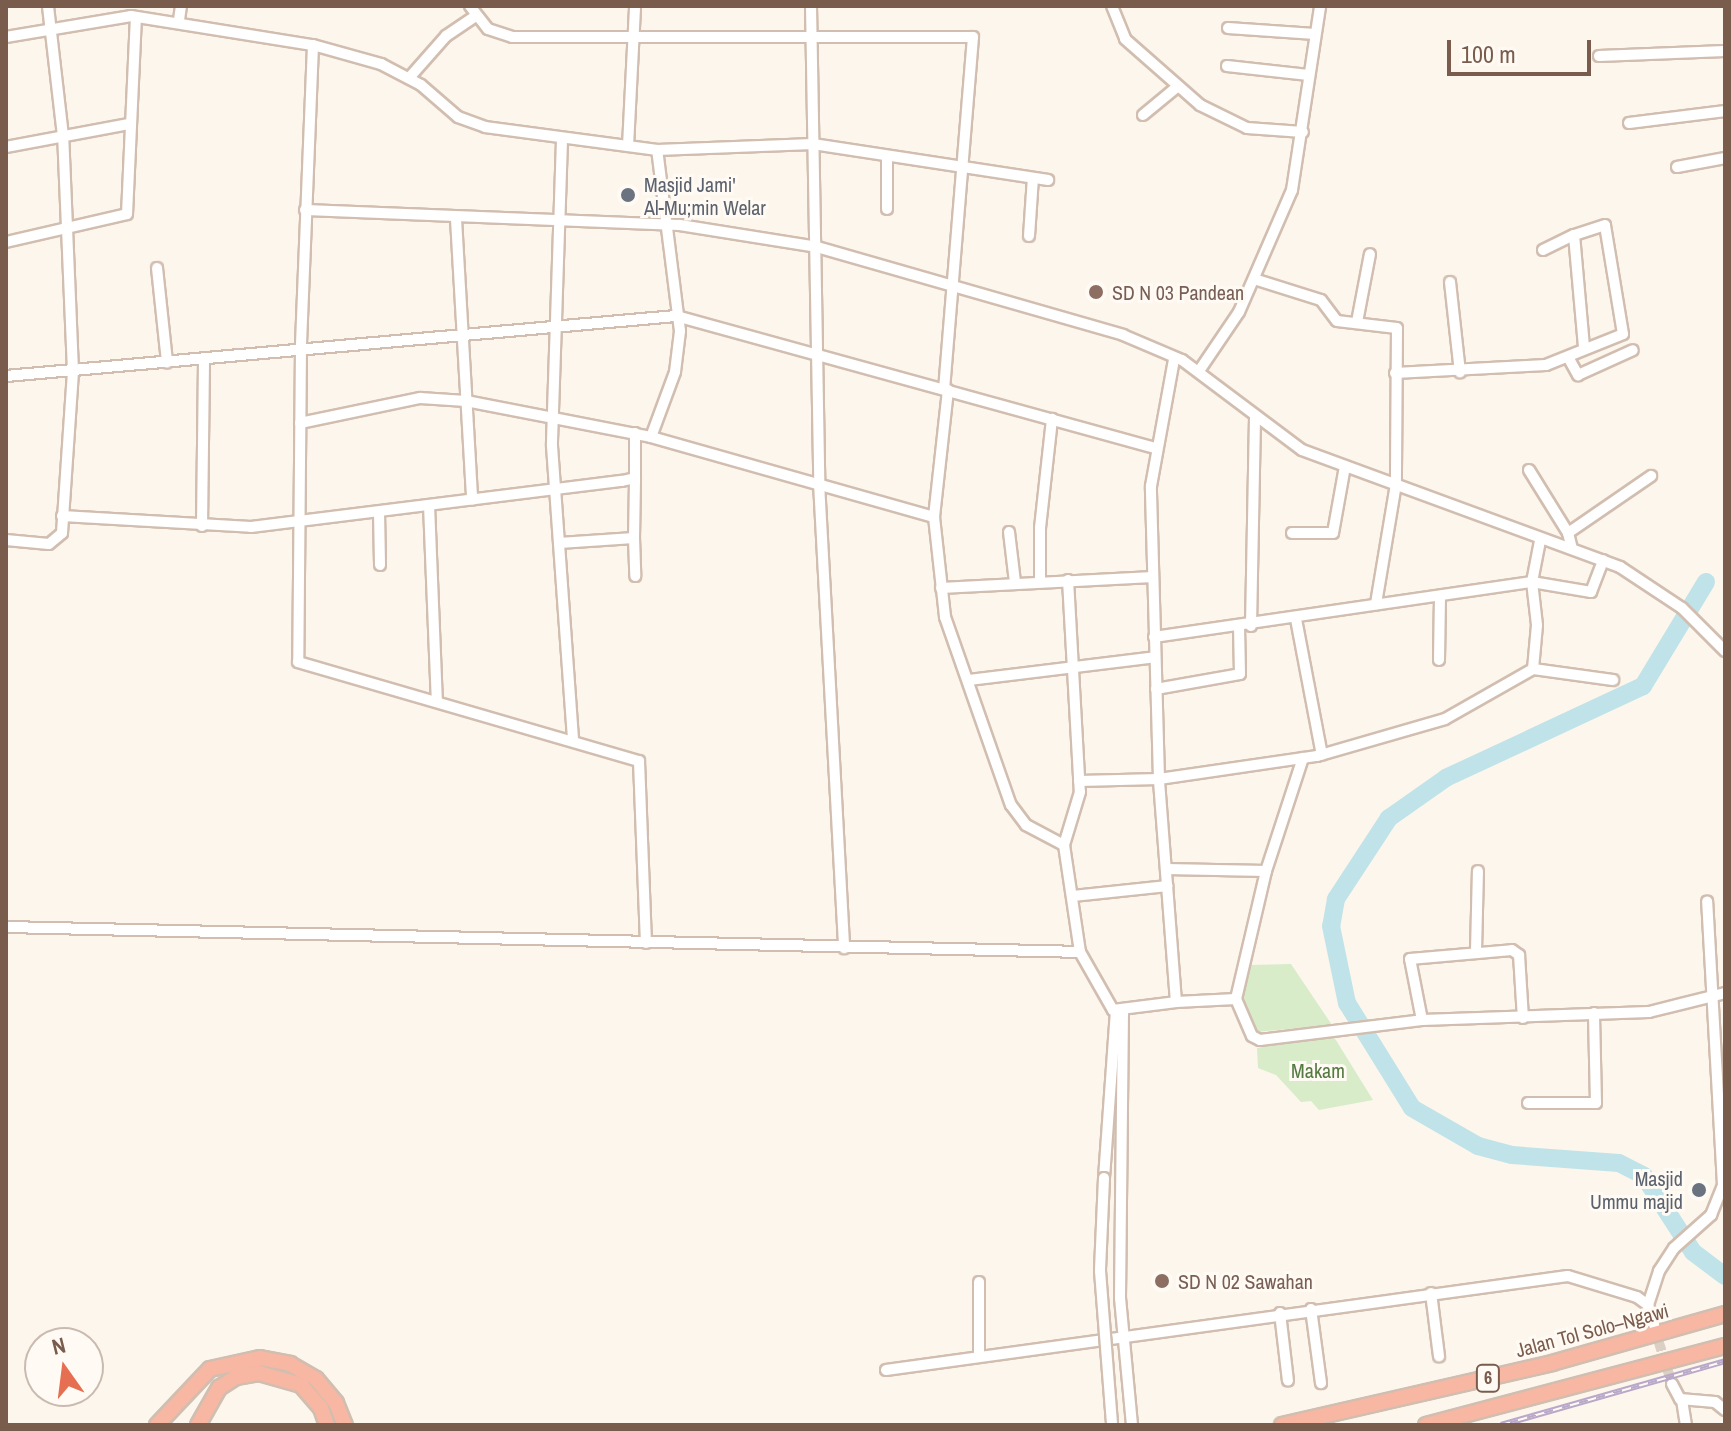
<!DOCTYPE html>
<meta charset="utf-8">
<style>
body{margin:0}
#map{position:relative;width:1731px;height:1431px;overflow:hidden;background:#fdf6ec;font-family:"Archivo Narrow",sans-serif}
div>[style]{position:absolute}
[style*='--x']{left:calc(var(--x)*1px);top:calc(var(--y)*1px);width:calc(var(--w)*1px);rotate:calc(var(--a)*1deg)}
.green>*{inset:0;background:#d8ecc9}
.river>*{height:18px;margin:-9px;padding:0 9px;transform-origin:9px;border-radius:9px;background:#bfe3e8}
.minor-tunnel>*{height:10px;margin-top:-5px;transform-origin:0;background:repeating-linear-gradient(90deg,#dcd0c4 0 10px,transparent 0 15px)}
.roads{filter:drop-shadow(2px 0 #d1beb0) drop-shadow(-2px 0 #d1beb0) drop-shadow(0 2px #d1beb0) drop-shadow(0 -2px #d1beb0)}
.minor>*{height:10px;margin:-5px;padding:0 5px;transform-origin:5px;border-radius:5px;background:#fff}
.highway>*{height:14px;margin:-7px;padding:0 7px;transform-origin:7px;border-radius:7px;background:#f7b7a3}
.rail>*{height:6px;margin-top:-3px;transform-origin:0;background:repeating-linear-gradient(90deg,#fffaf3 0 9px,#b9a8c9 0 18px);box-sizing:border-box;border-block:2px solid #b9a8c9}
.bridges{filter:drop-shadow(2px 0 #d1beb0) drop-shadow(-2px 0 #d1beb0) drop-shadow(0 2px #d1beb0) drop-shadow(0 -2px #d1beb0)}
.minor-bridge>*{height:10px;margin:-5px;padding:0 5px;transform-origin:5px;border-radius:5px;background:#fff}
.dots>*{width:22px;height:22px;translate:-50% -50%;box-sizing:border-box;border:4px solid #fffaf3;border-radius:50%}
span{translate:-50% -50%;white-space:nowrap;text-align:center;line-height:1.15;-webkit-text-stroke:6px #fffaf3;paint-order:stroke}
.shield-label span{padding:2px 6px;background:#fffaf3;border:2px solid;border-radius:6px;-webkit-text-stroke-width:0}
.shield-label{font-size:18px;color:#7a5c4d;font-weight:700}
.worship-label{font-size:20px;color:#5b616d}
.left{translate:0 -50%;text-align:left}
.right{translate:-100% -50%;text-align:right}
.education-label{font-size:20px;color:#785e54}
.park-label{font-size:20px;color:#537a41}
.street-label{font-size:20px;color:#7a5c4d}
.frame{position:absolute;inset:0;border:8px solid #7a5c4d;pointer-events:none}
.north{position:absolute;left:24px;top:1327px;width:80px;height:80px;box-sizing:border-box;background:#fffaf3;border:2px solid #cabbb1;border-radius:50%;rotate:346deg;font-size:22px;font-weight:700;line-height:32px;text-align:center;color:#7a5c4d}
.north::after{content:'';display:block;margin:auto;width:28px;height:36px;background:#e76f51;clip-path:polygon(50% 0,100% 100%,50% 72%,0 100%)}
.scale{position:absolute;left:1447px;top:40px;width:144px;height:36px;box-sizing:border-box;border:4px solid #7a5c4d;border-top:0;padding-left:10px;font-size:24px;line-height:28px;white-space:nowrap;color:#7a5c4d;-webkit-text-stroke:6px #fffaf3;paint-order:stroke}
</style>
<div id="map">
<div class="green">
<div style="clip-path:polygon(1291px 964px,1332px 1025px,1256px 1032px,1242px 997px,1249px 965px)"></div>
<div style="clip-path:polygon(1318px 1036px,1334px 1037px,1373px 1100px,1319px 1110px,1311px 1101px,1301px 1102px,1276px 1075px,1258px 1068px,1257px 1048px)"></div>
</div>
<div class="river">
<div style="--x:1706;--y:582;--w:122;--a:121.2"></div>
<div style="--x:1643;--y:686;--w:217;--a:155"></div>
<div style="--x:1446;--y:778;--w:70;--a:144.9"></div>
<div style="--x:1389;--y:818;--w:97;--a:123.2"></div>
<div style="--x:1336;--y:899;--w:27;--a:100"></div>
<div style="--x:1331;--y:926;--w:79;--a:78.3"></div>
<div style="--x:1347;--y:1003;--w:123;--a:58.2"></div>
<div style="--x:1412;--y:1108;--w:76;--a:29.9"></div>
<div style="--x:1478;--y:1146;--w:35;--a:15"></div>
<div style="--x:1512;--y:1155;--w:107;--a:4.3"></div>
<div style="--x:1619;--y:1163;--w:28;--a:27"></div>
<div style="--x:1644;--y:1176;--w:90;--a:57.2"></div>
<div style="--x:1693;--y:1252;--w:40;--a:37"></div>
</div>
<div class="minor-tunnel">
<div style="--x:1654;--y:1327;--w:60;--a:72.5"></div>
</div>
<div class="roads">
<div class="minor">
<div style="--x:470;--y:6;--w:29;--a:52"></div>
<div style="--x:488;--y:29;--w:25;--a:18"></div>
<div style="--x:512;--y:37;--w:461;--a:0"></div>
<div style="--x:973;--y:37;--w:353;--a:94.7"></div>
<div style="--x:811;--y:6;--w:477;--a:89"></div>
<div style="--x:819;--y:483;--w:466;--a:86.9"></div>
<div style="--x:1112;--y:6;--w:35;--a:68"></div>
<div style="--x:1125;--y:39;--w:100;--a:41.3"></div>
<div style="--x:1200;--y:105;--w:52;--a:26.1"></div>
<div style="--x:1247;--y:128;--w:56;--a:4.1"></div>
<div style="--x:179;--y:20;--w:14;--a:-82"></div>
<div style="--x:1228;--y:28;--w:87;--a:3.9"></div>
<div style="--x:6;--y:37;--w:127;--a:-9.5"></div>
<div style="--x:131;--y:16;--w:184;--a:9.1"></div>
<div style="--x:313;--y:45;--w:302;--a:92.3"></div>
<div style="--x:301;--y:347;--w:315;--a:90.5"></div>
<div style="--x:298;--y:662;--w:355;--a:16.2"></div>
<div style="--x:639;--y:761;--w:182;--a:87.8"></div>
<div style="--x:313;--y:45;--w:71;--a:15.6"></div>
<div style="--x:381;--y:64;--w:45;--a:27.7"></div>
<div style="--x:421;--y:85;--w:49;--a:40.9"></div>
<div style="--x:458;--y:117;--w:29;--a:20"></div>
<div style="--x:485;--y:127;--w:174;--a:7.6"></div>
<div style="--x:657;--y:150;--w:156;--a:-2.2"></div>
<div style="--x:813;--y:144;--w:238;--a:8.7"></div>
<div style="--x:1599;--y:56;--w:126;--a:-2.3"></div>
<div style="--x:1227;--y:66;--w:82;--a:6.3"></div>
<div style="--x:409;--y:78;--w:56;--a:-48.6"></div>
<div style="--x:446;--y:36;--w:34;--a:-34"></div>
<div style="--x:1143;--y:115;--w:45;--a:-39.6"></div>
<div style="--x:1629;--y:123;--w:97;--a:-7.1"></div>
<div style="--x:562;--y:140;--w:306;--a:91.9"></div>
<div style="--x:552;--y:446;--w:295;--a:85.9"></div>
<div style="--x:628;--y:146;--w:140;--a:-87.1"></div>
<div style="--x:6;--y:147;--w:125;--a:-10.6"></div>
<div style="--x:887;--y:156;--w:53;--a:90"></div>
<div style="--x:1677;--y:167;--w:49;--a:-10.6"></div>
<div style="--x:305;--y:210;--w:375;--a:2.3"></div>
<div style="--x:680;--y:225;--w:139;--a:9.1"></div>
<div style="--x:817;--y:247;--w:318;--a:16"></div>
<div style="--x:1123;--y:335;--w:64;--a:23"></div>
<div style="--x:1182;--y:360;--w:150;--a:36.9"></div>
<div style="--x:1302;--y:450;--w:339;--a:20.2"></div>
<div style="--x:1620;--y:567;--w:74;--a:33.5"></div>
<div style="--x:1682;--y:608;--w:61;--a:45"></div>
<div style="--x:456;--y:219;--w:281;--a:86.7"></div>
<div style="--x:1029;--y:236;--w:58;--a:-86.1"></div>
<div style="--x:6;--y:242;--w:124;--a:-13"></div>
<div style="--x:127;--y:214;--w:197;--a:-87.4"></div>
<div style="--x:1543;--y:250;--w:34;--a:-26"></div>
<div style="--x:157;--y:268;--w:95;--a:83.9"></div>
<div style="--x:1254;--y:279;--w:70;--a:17.4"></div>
<div style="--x:1321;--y:300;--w:26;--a:53"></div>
<div style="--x:1337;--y:321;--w:60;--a:6.7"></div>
<div style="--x:1397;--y:328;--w:156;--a:90.4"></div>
<div style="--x:1396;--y:484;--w:122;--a:99.5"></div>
<div style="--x:1450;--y:282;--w:91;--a:83.7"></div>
<div style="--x:1357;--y:322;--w:69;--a:-79.2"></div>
<div style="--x:1568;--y:357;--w:21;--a:61"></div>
<div style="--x:1578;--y:375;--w:60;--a:-24.4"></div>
<div style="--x:1199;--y:371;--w:71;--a:-55.9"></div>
<div style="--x:1239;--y:312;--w:133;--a:-66.5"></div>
<div style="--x:1292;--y:190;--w:186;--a:-81.3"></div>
<div style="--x:1395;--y:373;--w:151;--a:-3"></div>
<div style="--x:1546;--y:365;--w:83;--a:-21.9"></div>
<div style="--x:1623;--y:334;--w:110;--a:-99.4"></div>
<div style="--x:1605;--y:225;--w:33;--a:162"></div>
<div style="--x:1574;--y:235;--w:112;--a:84.9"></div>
<div style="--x:6;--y:376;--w:673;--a:-5.12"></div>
<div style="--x:676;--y:316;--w:498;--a:15.4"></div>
<div style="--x:948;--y:390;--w:128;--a:96.3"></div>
<div style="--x:934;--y:517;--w:101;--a:83.7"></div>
<div style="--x:945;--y:617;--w:199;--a:70.7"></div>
<div style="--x:1011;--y:805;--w:25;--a:53"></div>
<div style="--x:1026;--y:825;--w:43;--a:27.8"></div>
<div style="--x:300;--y:423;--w:123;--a:-11.8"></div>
<div style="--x:420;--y:398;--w:46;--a:3.7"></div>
<div style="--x:466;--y:401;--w:188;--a:11"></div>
<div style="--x:651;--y:437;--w:294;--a:15.8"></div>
<div style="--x:651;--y:437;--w:69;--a:-69.7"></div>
<div style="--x:675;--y:372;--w:41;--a:-83"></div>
<div style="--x:680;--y:331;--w:182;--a:-97.2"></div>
<div style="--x:1529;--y:470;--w:74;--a:58.2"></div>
<div style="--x:429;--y:505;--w:195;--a:87.7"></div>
<div style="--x:379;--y:512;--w:53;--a:88.9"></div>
<div style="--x:62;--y:516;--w:189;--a:3.3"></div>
<div style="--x:251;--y:527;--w:374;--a:-7.1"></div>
<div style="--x:622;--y:481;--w:13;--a:-13"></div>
<div style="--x:635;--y:478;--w:45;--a:-90"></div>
<div style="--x:202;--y:526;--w:167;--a:-89.3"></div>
<div style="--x:1009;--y:532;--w:50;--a:83.2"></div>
<div style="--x:1292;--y:533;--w:41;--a:0"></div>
<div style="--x:1333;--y:533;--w:68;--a:-79.8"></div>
<div style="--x:634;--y:538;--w:38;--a:88"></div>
<div style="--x:6;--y:540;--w:43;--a:5.3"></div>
<div style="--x:49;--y:544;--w:17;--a:-40"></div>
<div style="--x:62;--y:533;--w:162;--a:-86.1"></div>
<div style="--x:73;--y:371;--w:235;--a:-92.4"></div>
<div style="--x:63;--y:136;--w:131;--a:-96.6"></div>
<div style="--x:559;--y:543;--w:75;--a:-3.8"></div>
<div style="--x:634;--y:538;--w:60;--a:-89"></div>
<div style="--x:1572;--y:549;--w:16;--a:-104"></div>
<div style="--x:1568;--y:533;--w:101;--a:-34.5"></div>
<div style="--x:1068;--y:580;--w:212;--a:86.8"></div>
<div style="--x:1080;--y:792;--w:55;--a:106.8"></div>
<div style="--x:1064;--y:845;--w:108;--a:81.5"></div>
<div style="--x:1080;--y:952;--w:67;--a:60.4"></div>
<div style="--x:1113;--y:1010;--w:64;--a:-7.2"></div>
<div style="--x:1176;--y:1002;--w:224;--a:-94.4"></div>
<div style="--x:1159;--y:779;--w:293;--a:-91.6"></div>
<div style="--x:1151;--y:486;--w:128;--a:-79.7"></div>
<div style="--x:1040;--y:581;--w:53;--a:-90"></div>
<div style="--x:1040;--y:528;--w:110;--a:-83.7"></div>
<div style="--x:941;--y:588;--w:212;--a:-3"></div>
<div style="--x:1296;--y:619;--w:138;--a:79.2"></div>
<div style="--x:1251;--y:626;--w:208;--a:-88.9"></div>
<div style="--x:1154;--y:637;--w:382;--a:-8.3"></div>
<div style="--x:1532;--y:582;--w:42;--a:-79"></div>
<div style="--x:1439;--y:660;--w:64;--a:-89.1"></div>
<div style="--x:1533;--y:669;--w:81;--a:7.8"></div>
<div style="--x:969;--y:680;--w:187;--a:-7"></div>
<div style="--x:1156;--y:689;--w:85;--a:-10.1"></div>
<div style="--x:1240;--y:674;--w:46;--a:-91.2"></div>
<div style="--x:1079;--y:781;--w:80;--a:-1.4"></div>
<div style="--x:1159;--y:779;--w:160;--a:-8.3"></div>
<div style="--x:1317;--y:756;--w:133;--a:-16.1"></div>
<div style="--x:1445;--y:719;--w:101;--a:-29.6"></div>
<div style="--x:1533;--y:669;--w:44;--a:-84.8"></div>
<div style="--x:1537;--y:625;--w:43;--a:-96.6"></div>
<div style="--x:1532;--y:582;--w:60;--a:9.6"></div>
<div style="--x:1591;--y:592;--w:34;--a:-69"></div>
<div style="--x:1166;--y:869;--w:100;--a:1.1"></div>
<div style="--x:1073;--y:896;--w:95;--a:-6.1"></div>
<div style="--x:6;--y:927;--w:1074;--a:1.33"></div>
<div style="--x:1476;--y:951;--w:80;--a:-88.6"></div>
<div style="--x:1236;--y:999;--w:131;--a:-76.8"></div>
<div style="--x:1266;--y:871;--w:119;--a:-71.9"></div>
<div style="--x:1176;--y:1002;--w:60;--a:-2.9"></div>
<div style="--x:1236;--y:999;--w:40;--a:66.6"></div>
<div style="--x:1252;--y:1036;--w:9;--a:27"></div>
<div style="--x:1260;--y:1040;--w:163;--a:-7"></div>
<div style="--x:1422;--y:1020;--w:227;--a:-2"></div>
<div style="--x:1649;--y:1012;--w:78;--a:-14"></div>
<div style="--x:1123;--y:1011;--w:287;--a:90.6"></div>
<div style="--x:1120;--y:1298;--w:128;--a:84.6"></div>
<div style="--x:1422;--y:1020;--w:62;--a:-101.1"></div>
<div style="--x:1410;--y:959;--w:102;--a:-5"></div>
<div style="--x:1512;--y:950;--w:9;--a:36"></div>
<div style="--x:1519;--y:955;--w:63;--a:86.4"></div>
<div style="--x:1528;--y:1103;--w:68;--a:0"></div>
<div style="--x:1596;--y:1103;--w:90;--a:-91.3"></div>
<div style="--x:1104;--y:1178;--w:167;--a:-85.9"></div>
<div style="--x:979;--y:1282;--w:74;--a:90"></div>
<div style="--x:1431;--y:1293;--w:64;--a:82.8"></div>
<div style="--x:1648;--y:1305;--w:36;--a:-72"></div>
<div style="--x:1659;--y:1271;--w:27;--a:-57"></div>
<div style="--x:1674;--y:1248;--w:50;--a:-41.7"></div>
<div style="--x:1711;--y:1215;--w:32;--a:-68"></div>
<div style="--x:1723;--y:1185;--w:284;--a:-93.2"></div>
<div style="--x:1311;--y:1309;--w:75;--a:82.3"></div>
<div style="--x:1280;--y:1313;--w:68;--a:83.3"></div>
<div style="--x:886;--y:1370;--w:688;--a:-7.85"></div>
<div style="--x:1568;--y:1276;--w:72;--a:16.9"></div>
<div style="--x:1637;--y:1297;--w:14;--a:36"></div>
<div style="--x:1648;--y:1305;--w:21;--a:73"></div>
<div style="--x:1672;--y:1384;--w:17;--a:62"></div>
<div style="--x:1680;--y:1399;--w:35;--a:5"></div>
<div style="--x:1715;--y:1402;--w:13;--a:39"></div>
<div style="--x:1682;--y:1400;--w:25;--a:81"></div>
</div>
<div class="highway">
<div style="--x:157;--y:1425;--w:77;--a:-46.6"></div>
<div style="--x:210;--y:1369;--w:51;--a:-12.4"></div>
<div style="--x:260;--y:1358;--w:31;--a:11"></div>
<div style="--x:290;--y:1364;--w:30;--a:30"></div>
<div style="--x:316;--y:1379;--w:31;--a:50"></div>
<div style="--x:336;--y:1403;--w:24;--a:68"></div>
<div style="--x:198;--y:1425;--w:43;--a:-60.4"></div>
<div style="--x:219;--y:1388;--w:20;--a:-33"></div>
<div style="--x:236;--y:1377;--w:23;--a:-10"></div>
<div style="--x:259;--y:1373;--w:44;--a:15.9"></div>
<div style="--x:301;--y:1385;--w:30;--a:49"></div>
<div style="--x:321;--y:1408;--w:18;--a:71"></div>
<div style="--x:1282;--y:1425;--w:277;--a:-12.9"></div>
<div style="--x:1552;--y:1363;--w:180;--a:-15.8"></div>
<div style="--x:1426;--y:1425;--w:309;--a:-14.8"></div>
</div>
</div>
<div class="rail">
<div style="--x:1501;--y:1425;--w:233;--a:-15.9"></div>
</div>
<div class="bridges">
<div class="minor-bridge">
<div style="--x:1104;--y:1178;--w:93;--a:92.5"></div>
<div style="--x:1100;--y:1271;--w:154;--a:85.5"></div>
</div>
</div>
<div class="dots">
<div style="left:628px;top:195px;background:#6b7280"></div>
<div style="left:1096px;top:292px;background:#8d6e63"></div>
<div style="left:1699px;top:1190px;background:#6b7280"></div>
<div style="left:1162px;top:1281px;background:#8d6e63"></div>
</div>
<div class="shield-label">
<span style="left:1488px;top:1378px">6</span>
</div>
<div class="worship-label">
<span class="left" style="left:644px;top:196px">Masjid Jami'<br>Al-Mu;min Welar</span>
<span class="right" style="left:1683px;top:1190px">Masjid<br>Ummu majid</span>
</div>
<div class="education-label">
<span class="left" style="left:1112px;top:292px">SD N 03 Pandean</span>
<span class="left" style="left:1178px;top:1281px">SD N 02 Sawahan</span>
</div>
<div class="park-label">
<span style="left:1318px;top:1070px">Makam</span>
</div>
<div class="street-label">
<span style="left:1592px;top:1330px;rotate:-15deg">Jalan Tol Solo–Ngawi</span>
</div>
<div class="frame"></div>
<div class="north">N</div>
<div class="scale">100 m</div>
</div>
